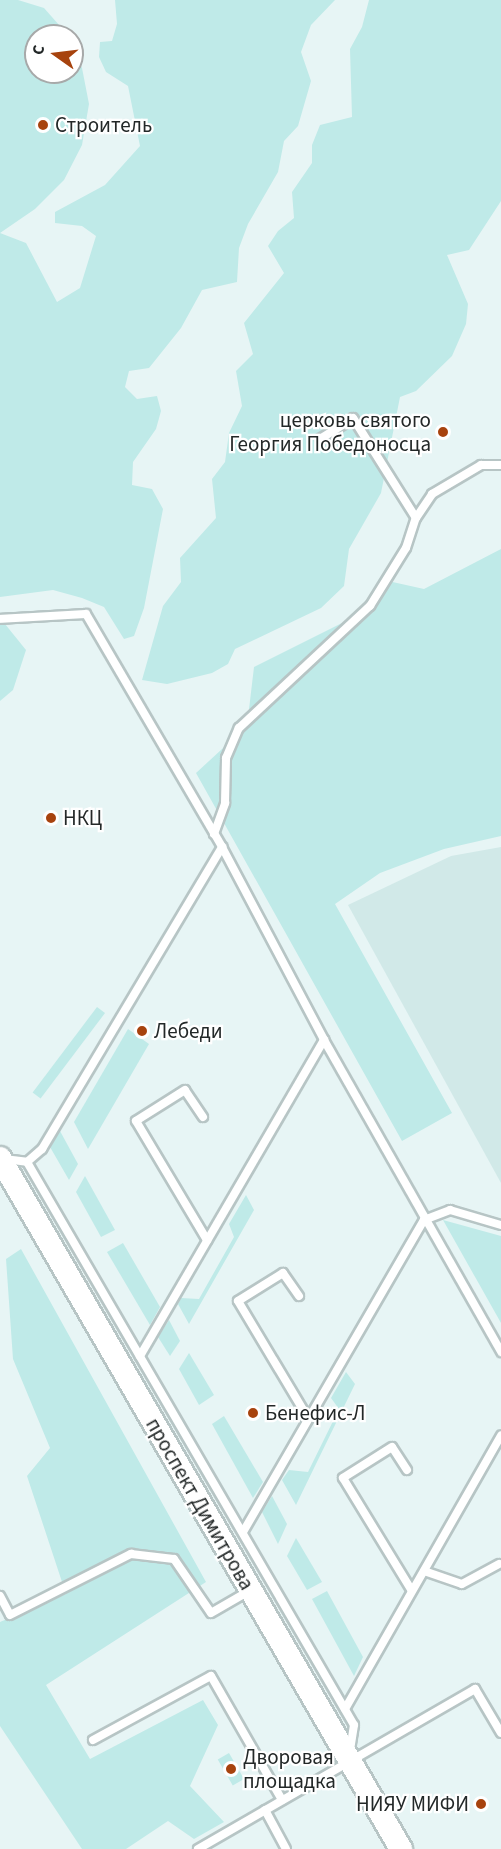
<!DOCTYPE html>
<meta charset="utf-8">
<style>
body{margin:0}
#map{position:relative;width:501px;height:1849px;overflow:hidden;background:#e7f5f5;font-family:"Source Sans 3",sans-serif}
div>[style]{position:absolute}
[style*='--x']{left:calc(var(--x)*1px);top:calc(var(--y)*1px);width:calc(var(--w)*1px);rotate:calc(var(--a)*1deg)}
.built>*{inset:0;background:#d1e9e8}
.green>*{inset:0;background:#bfeae8;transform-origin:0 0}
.roads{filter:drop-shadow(2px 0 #b7c5c5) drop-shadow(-2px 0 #b7c5c5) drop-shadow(0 2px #b7c5c5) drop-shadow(0 -2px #b7c5c5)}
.service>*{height:8px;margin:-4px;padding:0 4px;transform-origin:4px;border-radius:4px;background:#fff}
.secondary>*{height:22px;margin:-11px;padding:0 11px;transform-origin:11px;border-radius:11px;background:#fff}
.dots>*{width:16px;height:16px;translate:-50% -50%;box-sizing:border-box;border:3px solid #fff;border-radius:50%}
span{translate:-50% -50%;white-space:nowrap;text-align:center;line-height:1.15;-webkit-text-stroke:4.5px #fff;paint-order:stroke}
.poi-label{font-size:21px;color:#232828}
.left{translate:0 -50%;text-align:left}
.right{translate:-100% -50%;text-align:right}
.street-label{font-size:21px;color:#232828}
.north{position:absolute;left:24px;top:24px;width:60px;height:60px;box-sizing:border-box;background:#fff;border:2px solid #a7a9a9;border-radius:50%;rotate:284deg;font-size:16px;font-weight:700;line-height:24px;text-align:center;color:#232828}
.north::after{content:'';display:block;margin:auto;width:21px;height:27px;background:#a7430e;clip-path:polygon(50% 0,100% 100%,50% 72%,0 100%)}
</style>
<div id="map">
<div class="built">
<div style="clip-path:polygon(501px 847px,501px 1183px,348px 905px,451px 856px)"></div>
</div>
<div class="green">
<div style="clip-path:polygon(0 0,18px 0,44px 8px,67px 34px,36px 36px,36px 72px,72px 72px,72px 45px,82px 68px,89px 104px,82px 145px,64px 180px,35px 209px,0 233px,26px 243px,57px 302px,80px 288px,96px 236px,82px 226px,55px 223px,55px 212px,105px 185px,140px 146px,128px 86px,106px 72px,99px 57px,100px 42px,112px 41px,117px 24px,115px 0,335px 0,311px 25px,301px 52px,311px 81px,298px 126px,284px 141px,278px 172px,248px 224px,239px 248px,237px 282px,202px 290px,181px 328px,149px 368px,129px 371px,125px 387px,137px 399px,157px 396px,161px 411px,156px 429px,133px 462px,132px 485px,152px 489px,163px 509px,144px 608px,134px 636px,124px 639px,104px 607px,82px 598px,53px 590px,0 597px)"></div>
<div style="clip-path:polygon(369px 0,501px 0,501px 201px,469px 250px,447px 255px,468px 304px,466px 324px,452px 356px,416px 391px,400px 397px,381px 493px,349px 549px,344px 586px,321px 608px,235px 649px,228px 664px,212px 673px,167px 684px,142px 680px,163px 606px,181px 582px,180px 558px,216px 518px,212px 479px,225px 462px,229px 433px,242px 406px,236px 371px,253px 354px,244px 323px,284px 273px,268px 246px,278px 231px,294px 218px,292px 192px,312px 163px,312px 145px,320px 125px,352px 117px,350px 49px,362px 27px)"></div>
<div style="clip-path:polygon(501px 549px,501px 836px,444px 849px,380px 873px,335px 904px,452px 1113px,402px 1141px,196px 773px,247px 726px,254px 667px,354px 617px,388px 581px,424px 589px)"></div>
<div style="clip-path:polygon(5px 624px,26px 650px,13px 690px,0 701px,0 625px)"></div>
<div style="left:97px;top:1007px;width:10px;height:107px;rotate:37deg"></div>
<div style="clip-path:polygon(128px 1029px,149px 1044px,88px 1149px,74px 1122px)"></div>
<div style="clip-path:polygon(60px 1131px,78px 1164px,69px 1180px,50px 1147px)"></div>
<div style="clip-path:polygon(85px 1176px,115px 1230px,101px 1237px,76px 1192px)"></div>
<div style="clip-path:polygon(246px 1195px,254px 1210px,189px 1324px,178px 1304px,181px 1298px,199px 1299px,234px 1237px,229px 1224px)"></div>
<div style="clip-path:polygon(443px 1220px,501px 1236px,501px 1323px)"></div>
<div style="clip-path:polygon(123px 1243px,160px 1307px,150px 1325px,107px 1252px)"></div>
<div style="clip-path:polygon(21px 1249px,206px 1582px,46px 1685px,90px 1759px,203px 1700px,218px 1725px,190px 1786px,224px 1822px,194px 1839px,168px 1821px,126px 1849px,82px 1849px,0 1726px,0 1622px,66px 1594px,27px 1476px,50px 1448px,13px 1359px,6px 1259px)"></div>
<div style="clip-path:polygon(169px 1320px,180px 1341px,170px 1356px,158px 1337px)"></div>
<div style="clip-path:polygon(189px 1353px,214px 1395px,199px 1405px,179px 1369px)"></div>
<div style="clip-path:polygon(346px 1372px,355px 1384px,296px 1505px,282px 1480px,289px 1470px,308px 1472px,339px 1409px,331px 1398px)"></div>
<div style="clip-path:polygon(224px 1416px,263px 1482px,253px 1498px,212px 1424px)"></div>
<div style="clip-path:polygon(272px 1496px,287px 1524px,278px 1544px,262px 1512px)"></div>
<div style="clip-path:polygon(296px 1538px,322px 1582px,307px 1590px,287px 1556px)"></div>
<div style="clip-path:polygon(327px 1591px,363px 1657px,354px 1676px,312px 1599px)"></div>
<div style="left:229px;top:1753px;width:30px;height:13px;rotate:60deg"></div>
</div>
<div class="roads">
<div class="service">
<div style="--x:320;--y:439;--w:39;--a:-32"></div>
<div style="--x:353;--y:418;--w:118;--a:57.8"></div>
<div style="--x:0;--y:619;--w:86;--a:-3.3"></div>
<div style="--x:86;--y:614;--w:270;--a:59.7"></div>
<div style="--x:222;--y:847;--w:218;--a:62.1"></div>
<div style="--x:324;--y:1040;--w:359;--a:60.4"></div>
<div style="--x:214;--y:834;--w:33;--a:-70"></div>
<div style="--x:225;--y:803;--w:45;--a:-88.7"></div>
<div style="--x:226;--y:758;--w:33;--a:-67"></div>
<div style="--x:239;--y:728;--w:179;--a:-43"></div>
<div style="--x:370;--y:606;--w:68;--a:-58.2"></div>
<div style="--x:406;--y:548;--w:32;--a:-72"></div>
<div style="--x:416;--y:518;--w:29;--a:-56"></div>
<div style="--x:432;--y:494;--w:57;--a:-30.6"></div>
<div style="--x:481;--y:465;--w:20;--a:0"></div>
<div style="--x:203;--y:1117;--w:32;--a:-124"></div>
<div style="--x:185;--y:1090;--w:58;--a:147.7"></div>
<div style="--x:136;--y:1121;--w:139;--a:59.2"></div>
<div style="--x:4;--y:1159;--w:23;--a:7"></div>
<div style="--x:27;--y:1162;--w:651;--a:59.85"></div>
<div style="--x:354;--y:1725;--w:26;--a:99"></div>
<div style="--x:27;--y:1162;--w:20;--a:-41"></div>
<div style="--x:42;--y:1149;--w:352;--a:-59.2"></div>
<div style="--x:299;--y:1296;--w:28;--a:-125"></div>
<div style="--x:283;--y:1273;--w:53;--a:148.1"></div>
<div style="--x:238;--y:1301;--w:136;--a:59.1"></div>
<div style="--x:140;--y:1356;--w:366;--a:-59.8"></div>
<div style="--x:407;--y:1470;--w:27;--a:-123"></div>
<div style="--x:392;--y:1447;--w:58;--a:147.7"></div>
<div style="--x:343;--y:1478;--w:132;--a:58.6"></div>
<div style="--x:243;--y:1532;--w:361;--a:-59.9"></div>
<div style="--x:424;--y:1220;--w:28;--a:-21"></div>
<div style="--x:450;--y:1210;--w:53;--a:16.4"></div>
<div style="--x:424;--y:1571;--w:40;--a:18.9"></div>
<div style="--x:462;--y:1584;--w:42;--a:-28.4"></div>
<div style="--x:0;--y:1596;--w:21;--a:62"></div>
<div style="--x:10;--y:1615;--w:136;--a:-26.8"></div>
<div style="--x:131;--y:1554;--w:43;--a:6.6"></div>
<div style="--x:174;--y:1559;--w:65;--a:55.6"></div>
<div style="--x:211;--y:1613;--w:44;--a:-30.1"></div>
<div style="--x:345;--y:1709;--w:315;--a:-60.3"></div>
<div style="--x:93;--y:1740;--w:134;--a:-28.5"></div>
<div style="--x:211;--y:1676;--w:143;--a:60.2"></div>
<div style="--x:265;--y:1810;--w:44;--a:61.7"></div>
<div style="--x:198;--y:1849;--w:320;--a:-30"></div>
<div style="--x:475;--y:1689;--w:51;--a:59.4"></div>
</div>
<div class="secondary">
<div style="--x:0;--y:1158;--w:799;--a:59.87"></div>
</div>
</div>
<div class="dots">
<div style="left:43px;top:125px;background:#a7430e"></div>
<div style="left:443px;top:432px;background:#a7430e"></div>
<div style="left:51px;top:818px;background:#a7430e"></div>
<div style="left:142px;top:1031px;background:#a7430e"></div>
<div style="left:253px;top:1413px;background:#a7430e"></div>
<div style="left:231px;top:1769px;background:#a7430e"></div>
<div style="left:481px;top:1804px;background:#a7430e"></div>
</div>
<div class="poi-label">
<span class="left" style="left:55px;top:125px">Строитель</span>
<span class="right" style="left:431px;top:432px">церковь святого<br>Георгия Победоносца</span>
<span class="left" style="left:63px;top:818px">НКЦ</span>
<span class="left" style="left:154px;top:1031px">Лебеди</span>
<span class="left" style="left:265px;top:1413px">Бенефис-Л</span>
<span class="left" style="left:243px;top:1769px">Дворовая<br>площадка</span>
<span class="right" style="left:469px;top:1804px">НИЯУ МИФИ</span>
</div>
<div class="street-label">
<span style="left:200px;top:1504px;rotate:60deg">проспект Димитрова</span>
</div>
<div class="north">С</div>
</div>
